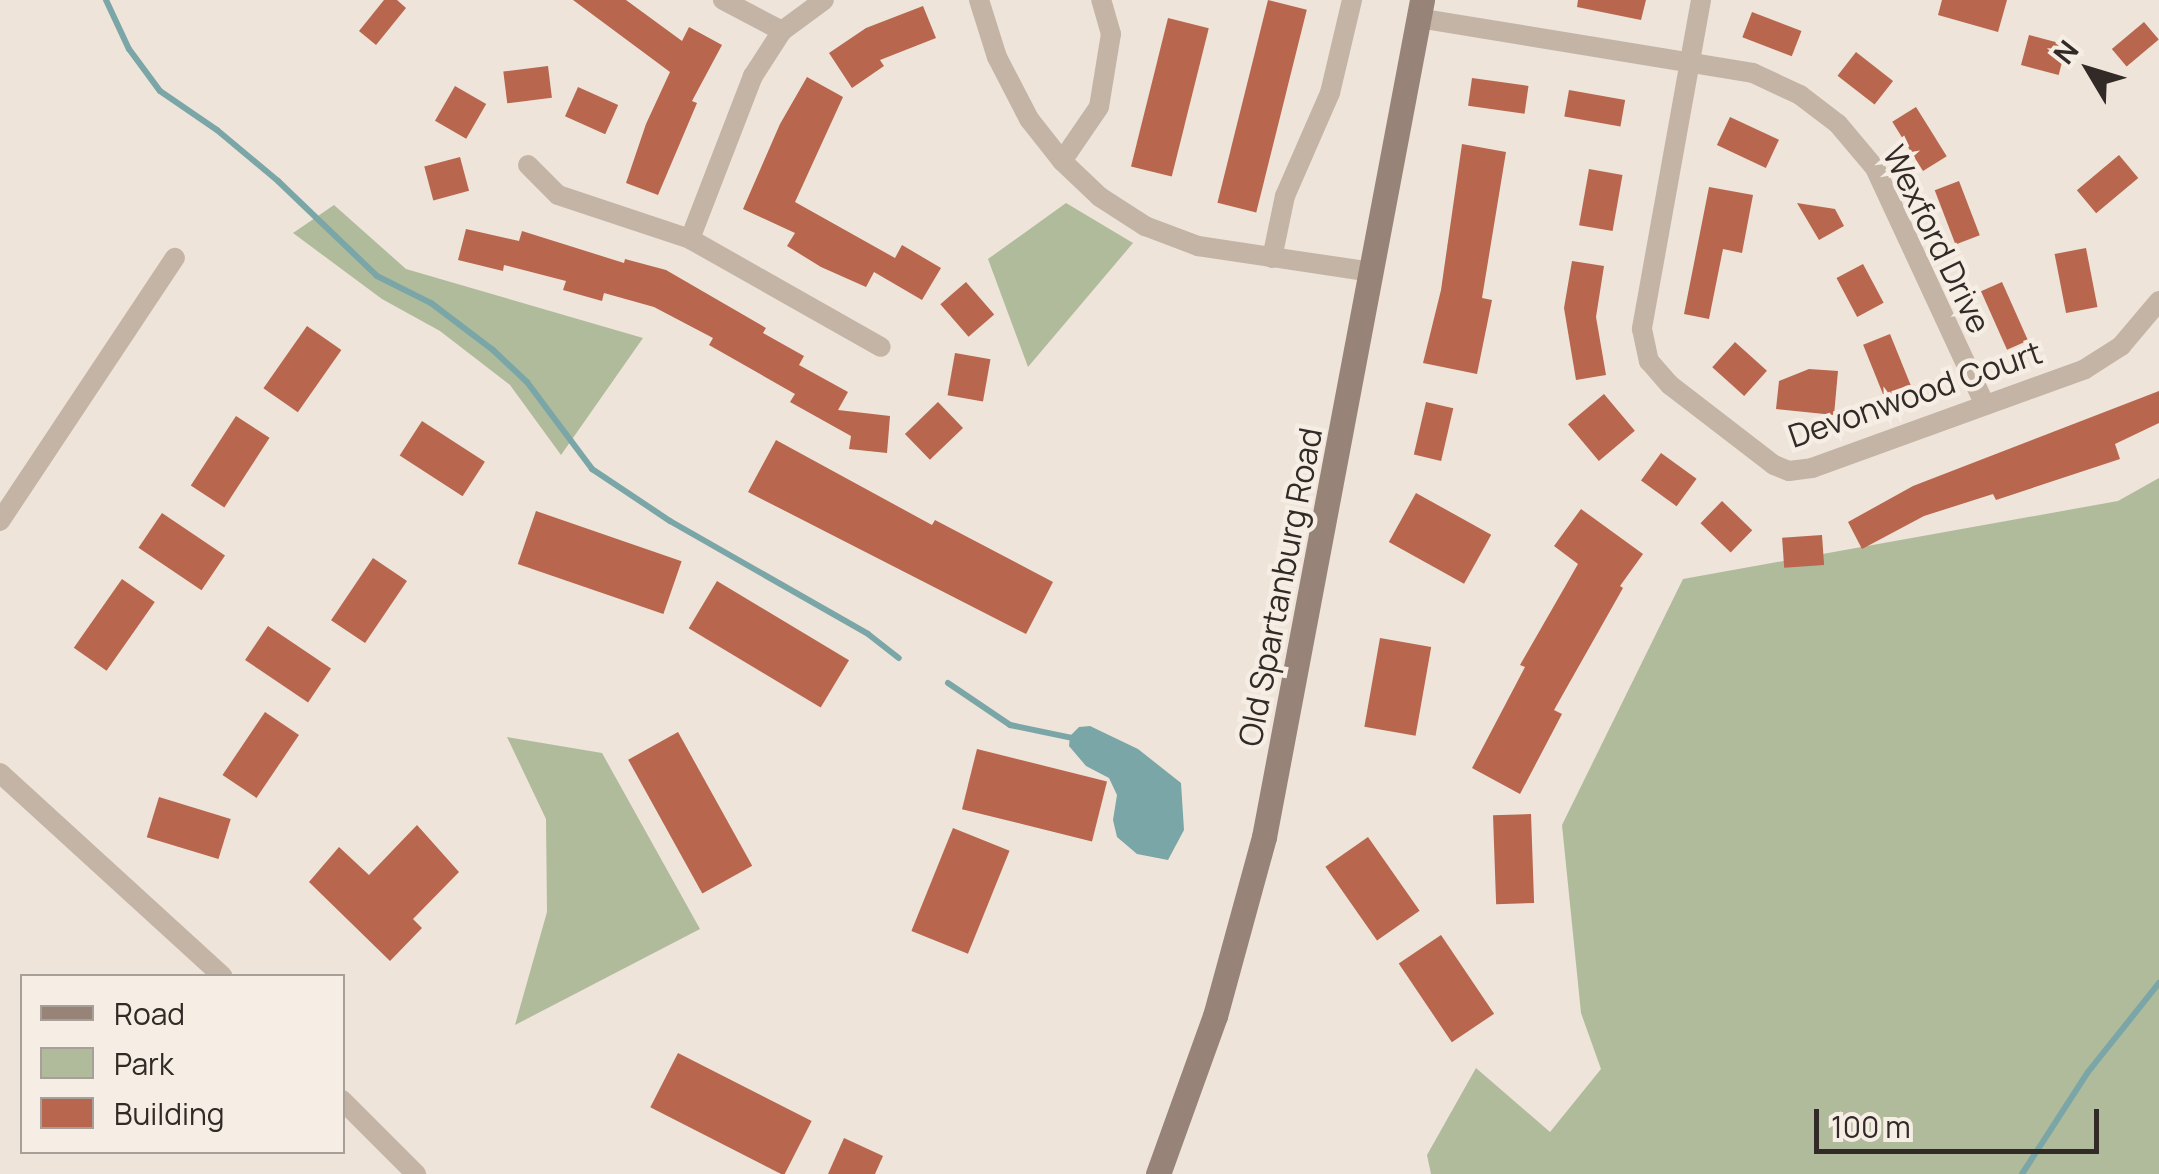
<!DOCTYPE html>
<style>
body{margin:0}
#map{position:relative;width:2159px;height:1174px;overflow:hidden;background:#eee4d9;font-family:Manrope,sans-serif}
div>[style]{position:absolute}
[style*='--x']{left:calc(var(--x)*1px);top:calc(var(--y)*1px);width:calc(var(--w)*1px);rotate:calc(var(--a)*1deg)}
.green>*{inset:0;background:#b0bb9b}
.water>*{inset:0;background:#7ba6a7}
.stream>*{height:6px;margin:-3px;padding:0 3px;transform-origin:3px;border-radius:3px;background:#7ba6a7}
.building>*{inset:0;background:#b8664d;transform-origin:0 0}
.street>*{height:20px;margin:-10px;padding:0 10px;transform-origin:10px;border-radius:10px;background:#c4b4a6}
.secondary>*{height:25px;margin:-12.5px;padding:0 12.5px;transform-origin:12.5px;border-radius:12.5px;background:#978378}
span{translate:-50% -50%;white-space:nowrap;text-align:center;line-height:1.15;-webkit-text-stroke:9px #f6eee4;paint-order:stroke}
.street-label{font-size:32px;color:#312a26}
.legend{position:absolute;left:20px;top:974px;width:325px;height:180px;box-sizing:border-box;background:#f6eee4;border:2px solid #a7a098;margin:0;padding:12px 18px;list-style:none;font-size:30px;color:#312a26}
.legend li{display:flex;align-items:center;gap:20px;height:50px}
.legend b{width:50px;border:2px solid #a7a098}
.north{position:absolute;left:2039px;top:20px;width:100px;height:100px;-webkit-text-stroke:8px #f6eee4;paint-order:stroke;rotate:308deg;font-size:28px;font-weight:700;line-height:40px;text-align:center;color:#312a26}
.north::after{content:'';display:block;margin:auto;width:35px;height:45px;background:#312a26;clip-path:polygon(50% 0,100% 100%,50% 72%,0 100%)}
.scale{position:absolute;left:1814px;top:1109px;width:285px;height:45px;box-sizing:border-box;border:5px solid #312a26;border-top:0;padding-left:12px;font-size:30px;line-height:35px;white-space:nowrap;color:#312a26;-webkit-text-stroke:8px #f6eee4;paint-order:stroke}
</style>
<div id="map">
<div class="green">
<div style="clip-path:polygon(1066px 203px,1133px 243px,1028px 367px,988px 259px)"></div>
<div style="clip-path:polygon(334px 205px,406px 269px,643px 338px,561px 455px,510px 385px,440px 331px,382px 299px,293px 233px)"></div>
<div style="clip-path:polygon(2159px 478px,2159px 1174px,1431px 1174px,1427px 1155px,1476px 1068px,1550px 1132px,1601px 1069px,1581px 1013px,1562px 825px,1683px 579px,2118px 501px)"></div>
<div style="clip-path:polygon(507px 737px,602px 753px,700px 929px,515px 1025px,547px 912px,546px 819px)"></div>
</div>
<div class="water">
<div style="clip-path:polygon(1090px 726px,1138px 749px,1181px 783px,1184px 830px,1168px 860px,1137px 854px,1117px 837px,1113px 820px,1117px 795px,1109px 778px,1086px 766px,1069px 746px,1070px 736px,1079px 727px)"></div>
</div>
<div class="stream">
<div style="--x:106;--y:0;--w:54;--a:64.9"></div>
<div style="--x:129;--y:49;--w:52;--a:53.6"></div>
<div style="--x:160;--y:91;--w:69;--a:34.4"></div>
<div style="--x:217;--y:130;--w:80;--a:39.9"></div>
<div style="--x:278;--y:181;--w:137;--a:43.8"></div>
<div style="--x:377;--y:276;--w:60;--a:26.6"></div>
<div style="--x:431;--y:303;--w:78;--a:37.2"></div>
<div style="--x:493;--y:350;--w:47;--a:43.3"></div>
<div style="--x:527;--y:382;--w:109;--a:53.2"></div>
<div style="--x:592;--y:469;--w:94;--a:33.7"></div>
<div style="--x:670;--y:521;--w:228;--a:29.7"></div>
<div style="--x:868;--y:634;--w:39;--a:38"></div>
<div style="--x:948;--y:683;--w:75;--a:34.1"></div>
<div style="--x:1010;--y:725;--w:68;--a:11.8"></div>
<div style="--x:2022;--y:1174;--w:121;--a:-57.1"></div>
<div style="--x:2088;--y:1072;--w:114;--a:-51.4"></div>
</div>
<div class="building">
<div style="clip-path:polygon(384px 0,397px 0,406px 8px,376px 45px,359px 31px)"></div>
<div style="clip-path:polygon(573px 0,626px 0,682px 41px,689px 27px,722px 45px,692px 101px,697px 103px,658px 195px,626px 183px,646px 124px,670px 72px)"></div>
<div style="left:1268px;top:0;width:40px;height:209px;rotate:14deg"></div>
<div style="clip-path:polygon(1578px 0,1646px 0,1641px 20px,1577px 7px)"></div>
<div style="clip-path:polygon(1942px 0,2007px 0,1998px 32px,1938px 15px)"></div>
<div style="clip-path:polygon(923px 6px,936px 38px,880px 60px,884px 66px,852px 88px,829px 53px,866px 28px)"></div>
<div style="left:1752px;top:12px;width:53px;height:27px;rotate:21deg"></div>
<div style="left:1168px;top:18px;width:42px;height:153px;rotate:14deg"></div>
<div style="left:2144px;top:22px;width:23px;height:42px;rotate:50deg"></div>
<div style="left:2029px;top:35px;width:39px;height:31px;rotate:15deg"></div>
<div style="left:1856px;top:52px;width:47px;height:30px;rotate:38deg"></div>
<div style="left:548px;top:66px;width:32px;height:45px;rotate:83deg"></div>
<div style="clip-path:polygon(807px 77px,843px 97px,795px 202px,895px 258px,902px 245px,941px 268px,922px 300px,874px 272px,866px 287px,821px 267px,787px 246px,795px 233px,743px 209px,780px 124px)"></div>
<div style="left:1472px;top:78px;width:57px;height:28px;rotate:8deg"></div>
<div style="left:455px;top:86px;width:36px;height:40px;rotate:30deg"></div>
<div style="left:578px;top:87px;width:44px;height:32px;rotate:24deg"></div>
<div style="left:1569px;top:90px;width:57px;height:27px;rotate:10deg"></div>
<div style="left:1916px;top:107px;width:58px;height:28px;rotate:58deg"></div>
<div style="left:1730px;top:117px;width:54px;height:31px;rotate:25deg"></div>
<div style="clip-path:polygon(1462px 144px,1506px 152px,1482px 298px,1492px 300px,1477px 374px,1423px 363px,1441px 290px)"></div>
<div style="left:2119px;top:155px;width:30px;height:55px;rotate:50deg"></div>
<div style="left:460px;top:157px;width:35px;height:37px;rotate:75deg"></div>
<div style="left:1589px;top:169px;width:34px;height:57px;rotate:10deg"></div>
<div style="left:1959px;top:181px;width:58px;height:26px;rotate:69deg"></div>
<div style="clip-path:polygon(1709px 187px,1753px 195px,1742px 253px,1723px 249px,1709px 319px,1684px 314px)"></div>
<div style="clip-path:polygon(1797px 203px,1835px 209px,1844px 226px,1819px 240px)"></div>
<div style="clip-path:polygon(466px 229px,519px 241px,522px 231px,624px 263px,625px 259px,666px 270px,766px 328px,763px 333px,804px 356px,799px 365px,848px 392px,838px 410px,890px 416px,887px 453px,849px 449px,851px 436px,790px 402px,795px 394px,709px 345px,713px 338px,654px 307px,604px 293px,602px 301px,563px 290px,566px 281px,504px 265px,503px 271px,458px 260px)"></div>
<div style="left:2086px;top:248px;width:60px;height:32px;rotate:79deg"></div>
<div style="clip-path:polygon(1572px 261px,1604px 266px,1596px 317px,1606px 375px,1576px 380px,1564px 308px)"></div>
<div style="left:1863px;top:264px;width:44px;height:30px;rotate:62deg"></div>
<div style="left:966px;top:282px;width:43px;height:34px;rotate:49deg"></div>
<div style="left:2002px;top:282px;width:64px;height:23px;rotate:66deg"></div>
<div style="left:307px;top:326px;width:42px;height:76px;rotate:35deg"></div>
<div style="left:1890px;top:334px;width:58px;height:29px;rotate:68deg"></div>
<div style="left:1735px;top:342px;width:43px;height:34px;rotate:42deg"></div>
<div style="left:955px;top:353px;width:36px;height:43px;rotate:10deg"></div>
<div style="clip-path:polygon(1809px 369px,1838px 371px,1834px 415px,1776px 409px,1779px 381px)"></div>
<div style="clip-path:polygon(2159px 391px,2159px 423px,2115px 444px,2120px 459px,1996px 500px,1993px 494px,1924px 516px,1862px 549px,1848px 522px,1913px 486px)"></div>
<div style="left:1604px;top:394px;width:48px;height:47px;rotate:50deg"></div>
<div style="left:938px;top:402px;width:36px;height:46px;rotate:46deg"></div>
<div style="left:1426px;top:402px;width:28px;height:54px;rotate:13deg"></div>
<div style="left:236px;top:416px;width:40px;height:83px;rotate:33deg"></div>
<div style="left:422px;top:421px;width:75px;height:41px;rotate:33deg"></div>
<div style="clip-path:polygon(776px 440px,932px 525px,935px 520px,1053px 582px,1026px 634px,748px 492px)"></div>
<div style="left:1661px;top:453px;width:44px;height:34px;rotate:36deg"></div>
<div style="left:1416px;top:493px;width:86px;height:56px;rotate:29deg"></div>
<div style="left:1722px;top:501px;width:42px;height:31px;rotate:44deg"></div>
<div style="clip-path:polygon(1581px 509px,1643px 554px,1620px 586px,1623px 588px,1554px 710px,1562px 714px,1520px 794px,1472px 768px,1525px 667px,1520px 665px,1578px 564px,1554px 546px)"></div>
<div style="left:536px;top:511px;width:154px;height:56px;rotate:19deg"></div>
<div style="left:162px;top:513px;width:76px;height:42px;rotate:34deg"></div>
<div style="left:1822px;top:535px;width:30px;height:40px;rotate:86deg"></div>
<div style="left:373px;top:558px;width:41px;height:75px;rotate:34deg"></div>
<div style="left:122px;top:579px;width:40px;height:84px;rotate:35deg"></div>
<div style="left:717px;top:581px;width:154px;height:55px;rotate:31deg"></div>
<div style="left:268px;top:626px;width:76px;height:41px;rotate:34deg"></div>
<div style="left:1380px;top:638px;width:52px;height:90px;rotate:10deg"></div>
<div style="left:265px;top:712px;width:41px;height:76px;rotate:34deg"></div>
<div style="left:678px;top:732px;width:153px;height:57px;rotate:61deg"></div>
<div style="left:977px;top:749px;width:134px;height:62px;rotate:14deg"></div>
<div style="left:159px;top:797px;width:75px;height:42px;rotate:17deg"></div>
<div style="left:1531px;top:814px;width:89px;height:38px;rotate:88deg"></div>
<div style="clip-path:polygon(417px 825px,459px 872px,413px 919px,422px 928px,390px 961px,309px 882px,339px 847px,369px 875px)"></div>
<div style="left:953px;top:828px;width:61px;height:111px;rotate:22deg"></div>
<div style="left:1368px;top:837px;width:90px;height:52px;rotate:55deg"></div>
<div style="left:1441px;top:935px;width:95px;height:51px;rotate:56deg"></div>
<div style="left:678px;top:1053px;width:150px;height:61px;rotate:27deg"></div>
<div style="clip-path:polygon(844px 1138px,883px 1156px,875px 1174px,828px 1174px)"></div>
</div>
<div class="street">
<div style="--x:723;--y:0;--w:67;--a:27.7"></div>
<div style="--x:979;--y:0;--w:60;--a:72.5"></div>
<div style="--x:997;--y:57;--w:70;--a:62.7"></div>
<div style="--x:1029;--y:119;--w:53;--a:51.8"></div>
<div style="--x:1062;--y:161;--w:52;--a:43.5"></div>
<div style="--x:1100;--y:197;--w:54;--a:32.8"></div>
<div style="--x:1145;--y:226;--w:57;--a:20.7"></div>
<div style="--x:1198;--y:246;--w:176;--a:8.5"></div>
<div style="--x:1701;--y:0;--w:334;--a:100.2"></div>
<div style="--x:1642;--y:329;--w:33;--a:78"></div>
<div style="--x:1649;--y:361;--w:32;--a:49"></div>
<div style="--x:1670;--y:385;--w:131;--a:37.6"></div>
<div style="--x:1774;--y:465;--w:16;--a:22"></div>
<div style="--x:1789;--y:471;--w:23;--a:-7"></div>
<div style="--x:1812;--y:468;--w:290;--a:-19.9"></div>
<div style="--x:2085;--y:369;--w:43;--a:-32.6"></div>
<div style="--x:2121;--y:346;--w:59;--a:-49.8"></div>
<div style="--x:1418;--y:18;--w:339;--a:9.3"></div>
<div style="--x:1753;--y:73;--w:52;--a:25.1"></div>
<div style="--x:1800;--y:95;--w:48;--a:37.3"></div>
<div style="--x:1838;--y:124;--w:57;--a:49.9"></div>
<div style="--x:1875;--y:168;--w:259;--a:65.1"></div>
<div style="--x:1062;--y:161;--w:65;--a:-55.6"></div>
<div style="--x:1099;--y:107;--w:74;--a:-80.7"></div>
<div style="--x:1111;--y:34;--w:35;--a:-106"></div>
<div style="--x:528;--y:165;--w:42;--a:45"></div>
<div style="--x:558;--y:195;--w:139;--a:18.4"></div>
<div style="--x:690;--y:239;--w:219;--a:29.5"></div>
<div style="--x:690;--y:239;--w:175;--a:-68.9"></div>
<div style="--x:753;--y:76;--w:54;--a:-57.2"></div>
<div style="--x:782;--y:31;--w:52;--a:-36.4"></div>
<div style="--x:1272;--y:258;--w:63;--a:-78.2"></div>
<div style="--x:1285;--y:196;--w:112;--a:-66.4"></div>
<div style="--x:1330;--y:93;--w:96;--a:-76.7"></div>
<div style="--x:0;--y:521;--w:316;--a:-56.4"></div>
<div style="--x:0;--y:773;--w:301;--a:42.4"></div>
<div style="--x:342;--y:1100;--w:105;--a:45"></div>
</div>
<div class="secondary">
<div style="--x:1158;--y:1174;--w:168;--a:-70.2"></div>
<div style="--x:1215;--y:1016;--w:186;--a:-74.7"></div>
<div style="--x:1264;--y:837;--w:852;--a:-79.31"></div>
</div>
<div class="street-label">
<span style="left:1937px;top:239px;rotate:64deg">Wexford Drive</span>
<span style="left:1915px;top:394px;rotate:-19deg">Devonwood Court</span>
<span style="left:1280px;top:587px;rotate:-79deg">Old Spartanburg Road</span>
</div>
<ul class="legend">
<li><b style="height:12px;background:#978378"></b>Road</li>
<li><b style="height:28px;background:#b0bb9b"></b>Park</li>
<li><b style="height:28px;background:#b8664d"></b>Building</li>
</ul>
<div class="north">N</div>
<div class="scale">100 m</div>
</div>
